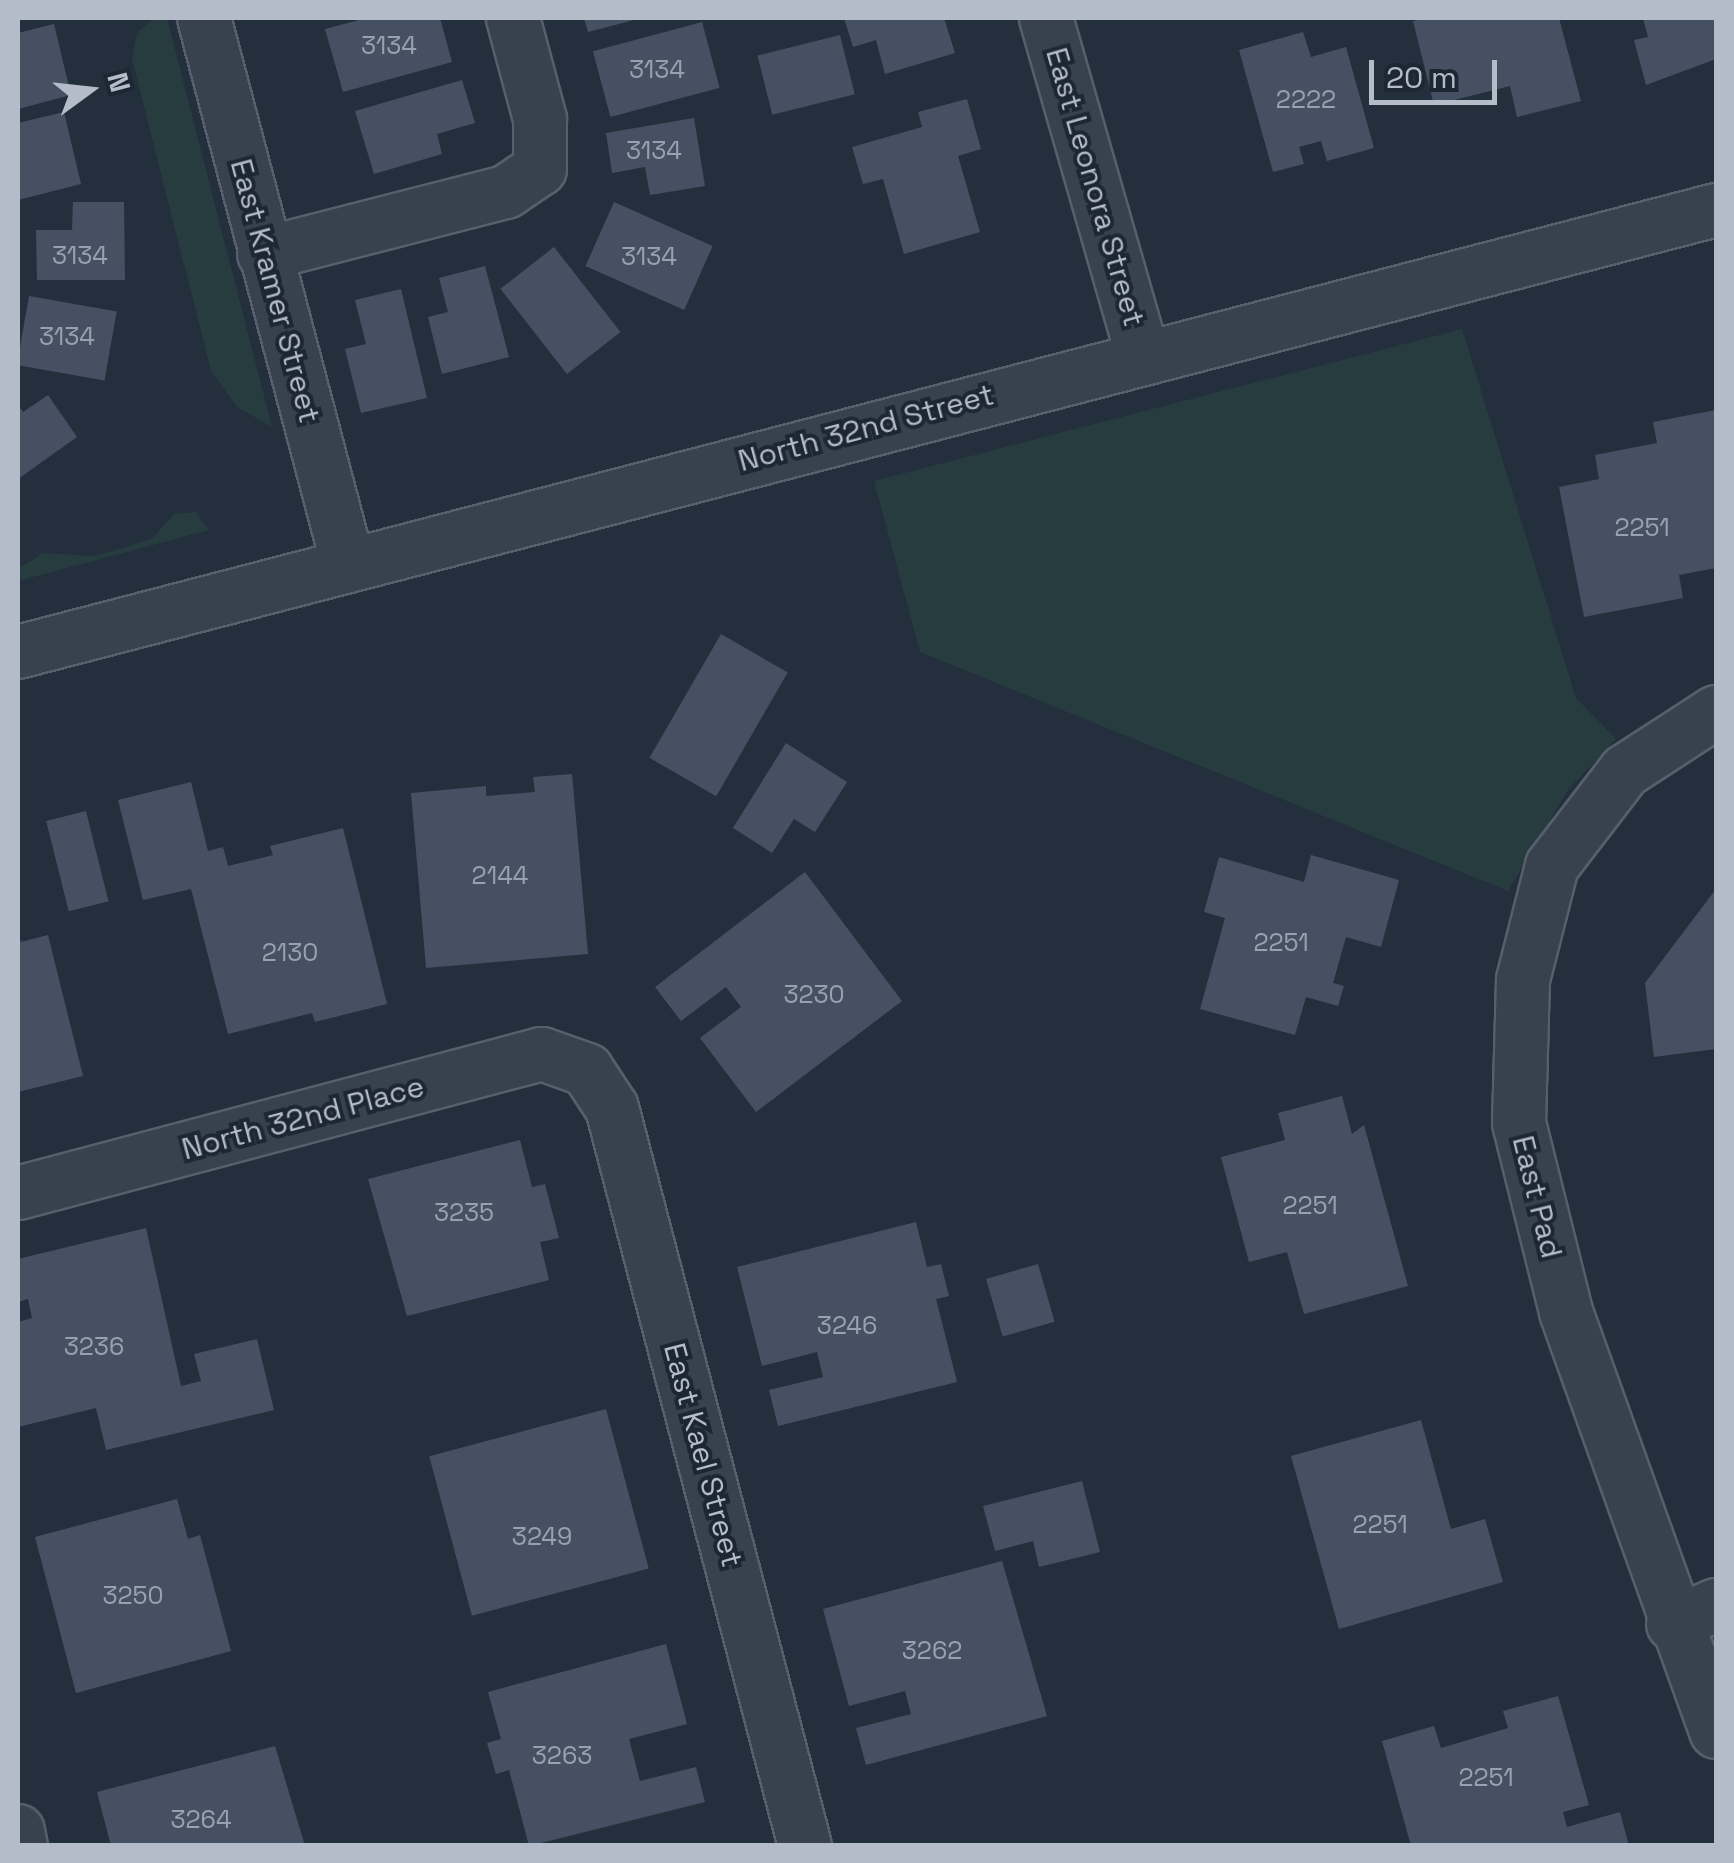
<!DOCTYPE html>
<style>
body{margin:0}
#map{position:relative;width:1734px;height:1863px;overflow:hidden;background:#242f3e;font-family:"Space Grotesk",sans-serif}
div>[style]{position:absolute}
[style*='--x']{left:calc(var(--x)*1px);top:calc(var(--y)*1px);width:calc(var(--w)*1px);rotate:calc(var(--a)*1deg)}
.green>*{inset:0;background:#263c3f}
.building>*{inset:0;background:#455162;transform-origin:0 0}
.roads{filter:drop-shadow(2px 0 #565f6c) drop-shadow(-2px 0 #565f6c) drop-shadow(0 2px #565f6c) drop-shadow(0 -2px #565f6c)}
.minor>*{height:52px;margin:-26px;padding:0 26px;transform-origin:26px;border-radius:26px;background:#38414e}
span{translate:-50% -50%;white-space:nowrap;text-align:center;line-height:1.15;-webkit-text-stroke:8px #1d2633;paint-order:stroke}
.number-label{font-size:25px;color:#98a1af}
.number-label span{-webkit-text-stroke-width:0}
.street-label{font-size:30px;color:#b4bcc9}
.frame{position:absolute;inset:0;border:20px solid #b4bcc9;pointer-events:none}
.north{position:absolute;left:40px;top:40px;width:100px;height:100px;-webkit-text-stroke:8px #1d2633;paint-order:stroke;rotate:75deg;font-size:28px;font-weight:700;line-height:40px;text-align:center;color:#b4bcc9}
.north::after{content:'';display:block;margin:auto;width:35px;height:45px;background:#b4bcc9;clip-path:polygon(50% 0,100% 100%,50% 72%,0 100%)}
.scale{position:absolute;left:1369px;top:60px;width:128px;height:45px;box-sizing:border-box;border:5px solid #b4bcc9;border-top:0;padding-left:12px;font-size:30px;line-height:35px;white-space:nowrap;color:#b4bcc9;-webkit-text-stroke:8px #1d2633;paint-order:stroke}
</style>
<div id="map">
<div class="green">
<div style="clip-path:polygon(154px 18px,167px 18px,272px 427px,237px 407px,211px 371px,132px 59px,137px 33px)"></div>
<div style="clip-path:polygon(1462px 329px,1576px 698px,1616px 739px,1568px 790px,1508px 891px,920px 652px,874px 481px)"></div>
<div style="clip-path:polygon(196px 512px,209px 530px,18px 581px,18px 569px,43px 553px,92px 556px,127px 547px,153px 538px,174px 514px)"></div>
</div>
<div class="building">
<div style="clip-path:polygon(367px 18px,440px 18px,452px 62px,343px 92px,325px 29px)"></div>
<div style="clip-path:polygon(584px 18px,638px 18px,638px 19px,588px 32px)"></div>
<div style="clip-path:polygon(844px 18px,944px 18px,955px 53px,885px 74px,876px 40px,853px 47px)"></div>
<div style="clip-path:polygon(1429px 18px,1559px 18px,1581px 101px,1517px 117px,1510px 86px,1434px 105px,1413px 21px)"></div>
<div style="clip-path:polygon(1643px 18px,1716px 18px,1716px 59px,1646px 85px,1634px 40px,1648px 37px)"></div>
<div style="left:702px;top:22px;width:68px;height:113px;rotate:75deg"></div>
<div style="clip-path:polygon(54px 24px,71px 95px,18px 109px,18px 33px)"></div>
<div style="clip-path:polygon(1303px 32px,1311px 57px,1346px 47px,1374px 148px,1327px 161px,1321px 141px,1299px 147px,1304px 164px,1273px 172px,1239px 50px)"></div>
<div style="left:840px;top:35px;width:61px;height:85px;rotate:76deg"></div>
<div style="clip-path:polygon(462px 80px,475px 123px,437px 134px,442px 154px,374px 174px,355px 111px)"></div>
<div style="clip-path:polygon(967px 99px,981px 149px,958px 156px,980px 232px,904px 254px,883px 179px,863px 184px,852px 147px,922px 127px,918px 112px)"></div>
<div style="clip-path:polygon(64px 112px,81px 184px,18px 200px,18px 123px)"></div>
<div style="clip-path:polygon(694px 118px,705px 186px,650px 195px,645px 167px,612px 173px,606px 133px)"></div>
<div style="clip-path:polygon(73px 202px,124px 202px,125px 280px,37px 280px,36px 230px,72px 230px)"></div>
<div style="left:614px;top:202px;width:108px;height:70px;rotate:24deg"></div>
<div style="left:554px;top:247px;width:108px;height:68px;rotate:52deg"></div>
<div style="clip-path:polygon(485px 266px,509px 357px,442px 374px,428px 317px,448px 312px,439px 278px)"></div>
<div style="clip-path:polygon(401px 289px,427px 398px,361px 413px,345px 349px,366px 344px,355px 300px)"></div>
<div style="left:29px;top:296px;width:89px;height:70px;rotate:10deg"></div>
<div style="clip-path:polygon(48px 395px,77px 437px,18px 479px,18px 405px,23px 412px)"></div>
<div style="clip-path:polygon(1716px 410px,1716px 568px,1679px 575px,1683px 598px,1584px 617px,1559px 487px,1599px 479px,1595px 455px,1657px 443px,1653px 422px)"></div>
<div style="left:721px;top:634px;width:77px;height:143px;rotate:30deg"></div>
<div style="clip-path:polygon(786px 743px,847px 782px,815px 832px,794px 819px,772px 853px,733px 828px)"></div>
<div style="clip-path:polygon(572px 774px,588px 954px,426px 968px,411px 793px,486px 786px,486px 796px,535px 792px,533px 777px)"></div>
<div style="clip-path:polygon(191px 782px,208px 851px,223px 847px,228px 866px,273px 855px,270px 846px,343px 828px,387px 1004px,315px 1022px,312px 1013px,228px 1034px,191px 889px,143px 900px,118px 800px)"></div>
<div style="left:86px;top:811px;width:93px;height:41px;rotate:76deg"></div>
<div style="clip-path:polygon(1311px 855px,1399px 880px,1381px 947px,1346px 937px,1333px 983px,1344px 986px,1338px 1006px,1306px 997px,1295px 1035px,1200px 1009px,1225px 918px,1204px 912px,1219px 857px,1304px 882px)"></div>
<div style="clip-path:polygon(805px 872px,902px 1001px,756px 1112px,700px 1038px,741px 1007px,726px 987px,681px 1021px,655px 987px)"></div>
<div style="clip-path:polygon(1716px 889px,1716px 1049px,1654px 1057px,1645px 983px)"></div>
<div style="clip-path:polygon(18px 934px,21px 942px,48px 935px,83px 1076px,18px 1092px)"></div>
<div style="clip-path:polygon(1342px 1096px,1352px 1134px,1364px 1125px,1408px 1286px,1304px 1314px,1287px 1252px,1249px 1262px,1221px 1157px,1285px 1140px,1278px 1113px)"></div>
<div style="clip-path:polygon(520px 1140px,532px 1187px,545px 1184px,559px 1238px,540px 1242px,549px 1280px,407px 1316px,368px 1179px)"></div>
<div style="clip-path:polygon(916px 1222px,927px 1267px,941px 1264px,949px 1296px,936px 1299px,957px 1382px,778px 1426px,769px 1390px,823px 1377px,817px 1352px,762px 1366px,737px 1267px)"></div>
<div style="clip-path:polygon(146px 1228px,181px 1386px,201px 1381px,194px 1354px,257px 1339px,274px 1410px,106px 1450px,96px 1408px,18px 1427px,18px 1322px,32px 1318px,28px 1299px,18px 1302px,18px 1259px)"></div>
<div style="left:1038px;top:1264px;width:60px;height:54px;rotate:74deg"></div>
<div style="left:606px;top:1409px;width:165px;height:183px;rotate:75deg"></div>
<div style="clip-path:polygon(1421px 1420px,1451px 1529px,1485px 1519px,1503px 1582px,1339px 1629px,1291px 1456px)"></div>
<div style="clip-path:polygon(1082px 1481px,1100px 1552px,1039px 1567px,1033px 1541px,995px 1551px,983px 1506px)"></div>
<div style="clip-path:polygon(177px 1499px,188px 1539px,200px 1535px,231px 1651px,76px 1693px,35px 1537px)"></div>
<div style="clip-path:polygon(1002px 1561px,1047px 1716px,866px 1765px,856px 1728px,911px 1714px,905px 1691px,849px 1706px,823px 1609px)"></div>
<div style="clip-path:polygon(666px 1644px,687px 1724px,629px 1739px,640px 1781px,696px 1767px,705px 1802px,529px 1846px,509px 1770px,496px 1774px,487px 1743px,501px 1739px,488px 1692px)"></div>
<div style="clip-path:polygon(1558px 1696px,1589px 1805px,1563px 1812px,1567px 1827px,1620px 1812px,1629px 1846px,1411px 1846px,1382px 1741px,1434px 1726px,1441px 1748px,1508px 1728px,1503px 1711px)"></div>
<div style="clip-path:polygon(275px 1746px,305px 1846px,111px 1846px,97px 1792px)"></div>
</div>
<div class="roads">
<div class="minor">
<div style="--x:204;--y:18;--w:565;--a:75.23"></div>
<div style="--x:1046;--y:18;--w:353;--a:74"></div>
<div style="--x:264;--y:254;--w:250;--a:-14.4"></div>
<div style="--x:506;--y:192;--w:41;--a:-34.1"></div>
<div style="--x:540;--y:169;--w:50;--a:-90"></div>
<div style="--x:540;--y:119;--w:105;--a:-105"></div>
<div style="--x:18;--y:652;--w:1755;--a:-14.59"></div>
<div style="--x:1716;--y:712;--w:108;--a:147"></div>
<div style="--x:1625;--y:771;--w:120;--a:127.5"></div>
<div style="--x:1552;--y:866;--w:118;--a:104.3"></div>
<div style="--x:1523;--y:980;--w:143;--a:91.6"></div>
<div style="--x:1519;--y:1123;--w:195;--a:76"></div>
<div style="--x:1566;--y:1312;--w:446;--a:70.3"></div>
<div style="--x:18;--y:1193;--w:542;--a:-14.86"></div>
<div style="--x:542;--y:1054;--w:48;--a:19.6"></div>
<div style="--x:587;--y:1070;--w:45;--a:56.7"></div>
<div style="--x:612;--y:1108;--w:763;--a:75.34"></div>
<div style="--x:1673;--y:1624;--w:47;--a:-23.8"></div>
<div style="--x:18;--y:1831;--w:15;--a:79"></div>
</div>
</div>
<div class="number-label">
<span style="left:389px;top:45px">3134</span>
<span style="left:657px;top:69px">3134</span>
<span style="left:1306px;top:99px">2222</span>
<span style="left:654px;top:150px">3134</span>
<span style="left:80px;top:255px">3134</span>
<span style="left:649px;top:256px">3134</span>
<span style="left:67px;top:336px">3134</span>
<span style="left:1642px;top:527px">2251</span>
<span style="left:500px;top:875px">2144</span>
<span style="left:1281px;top:942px">2251</span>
<span style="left:290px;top:952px">2130</span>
<span style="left:814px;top:994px">3230</span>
<span style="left:1310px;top:1205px">2251</span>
<span style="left:464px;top:1212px">3235</span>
<span style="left:847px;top:1325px">3246</span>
<span style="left:94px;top:1346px">3236</span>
<span style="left:1380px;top:1524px">2251</span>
<span style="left:542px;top:1536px">3249</span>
<span style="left:133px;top:1595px">3250</span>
<span style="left:932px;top:1650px">3262</span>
<span style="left:562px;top:1755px">3263</span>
<span style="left:1486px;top:1777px">2251</span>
<span style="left:201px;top:1819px">3264</span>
</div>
<div class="street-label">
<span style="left:1095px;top:187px;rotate:74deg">East Leonora Street</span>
<span style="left:275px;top:291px;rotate:75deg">East Kramer Street</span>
<span style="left:866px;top:428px;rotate:-15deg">North 32nd Street</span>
<span style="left:303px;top:1118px;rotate:-15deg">North 32nd Place</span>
<span style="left:1537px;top:1197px;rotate:76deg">East Pad</span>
<span style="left:703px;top:1455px;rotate:75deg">East Kael Street</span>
</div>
<div class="frame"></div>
<div class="north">N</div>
<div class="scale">20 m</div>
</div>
